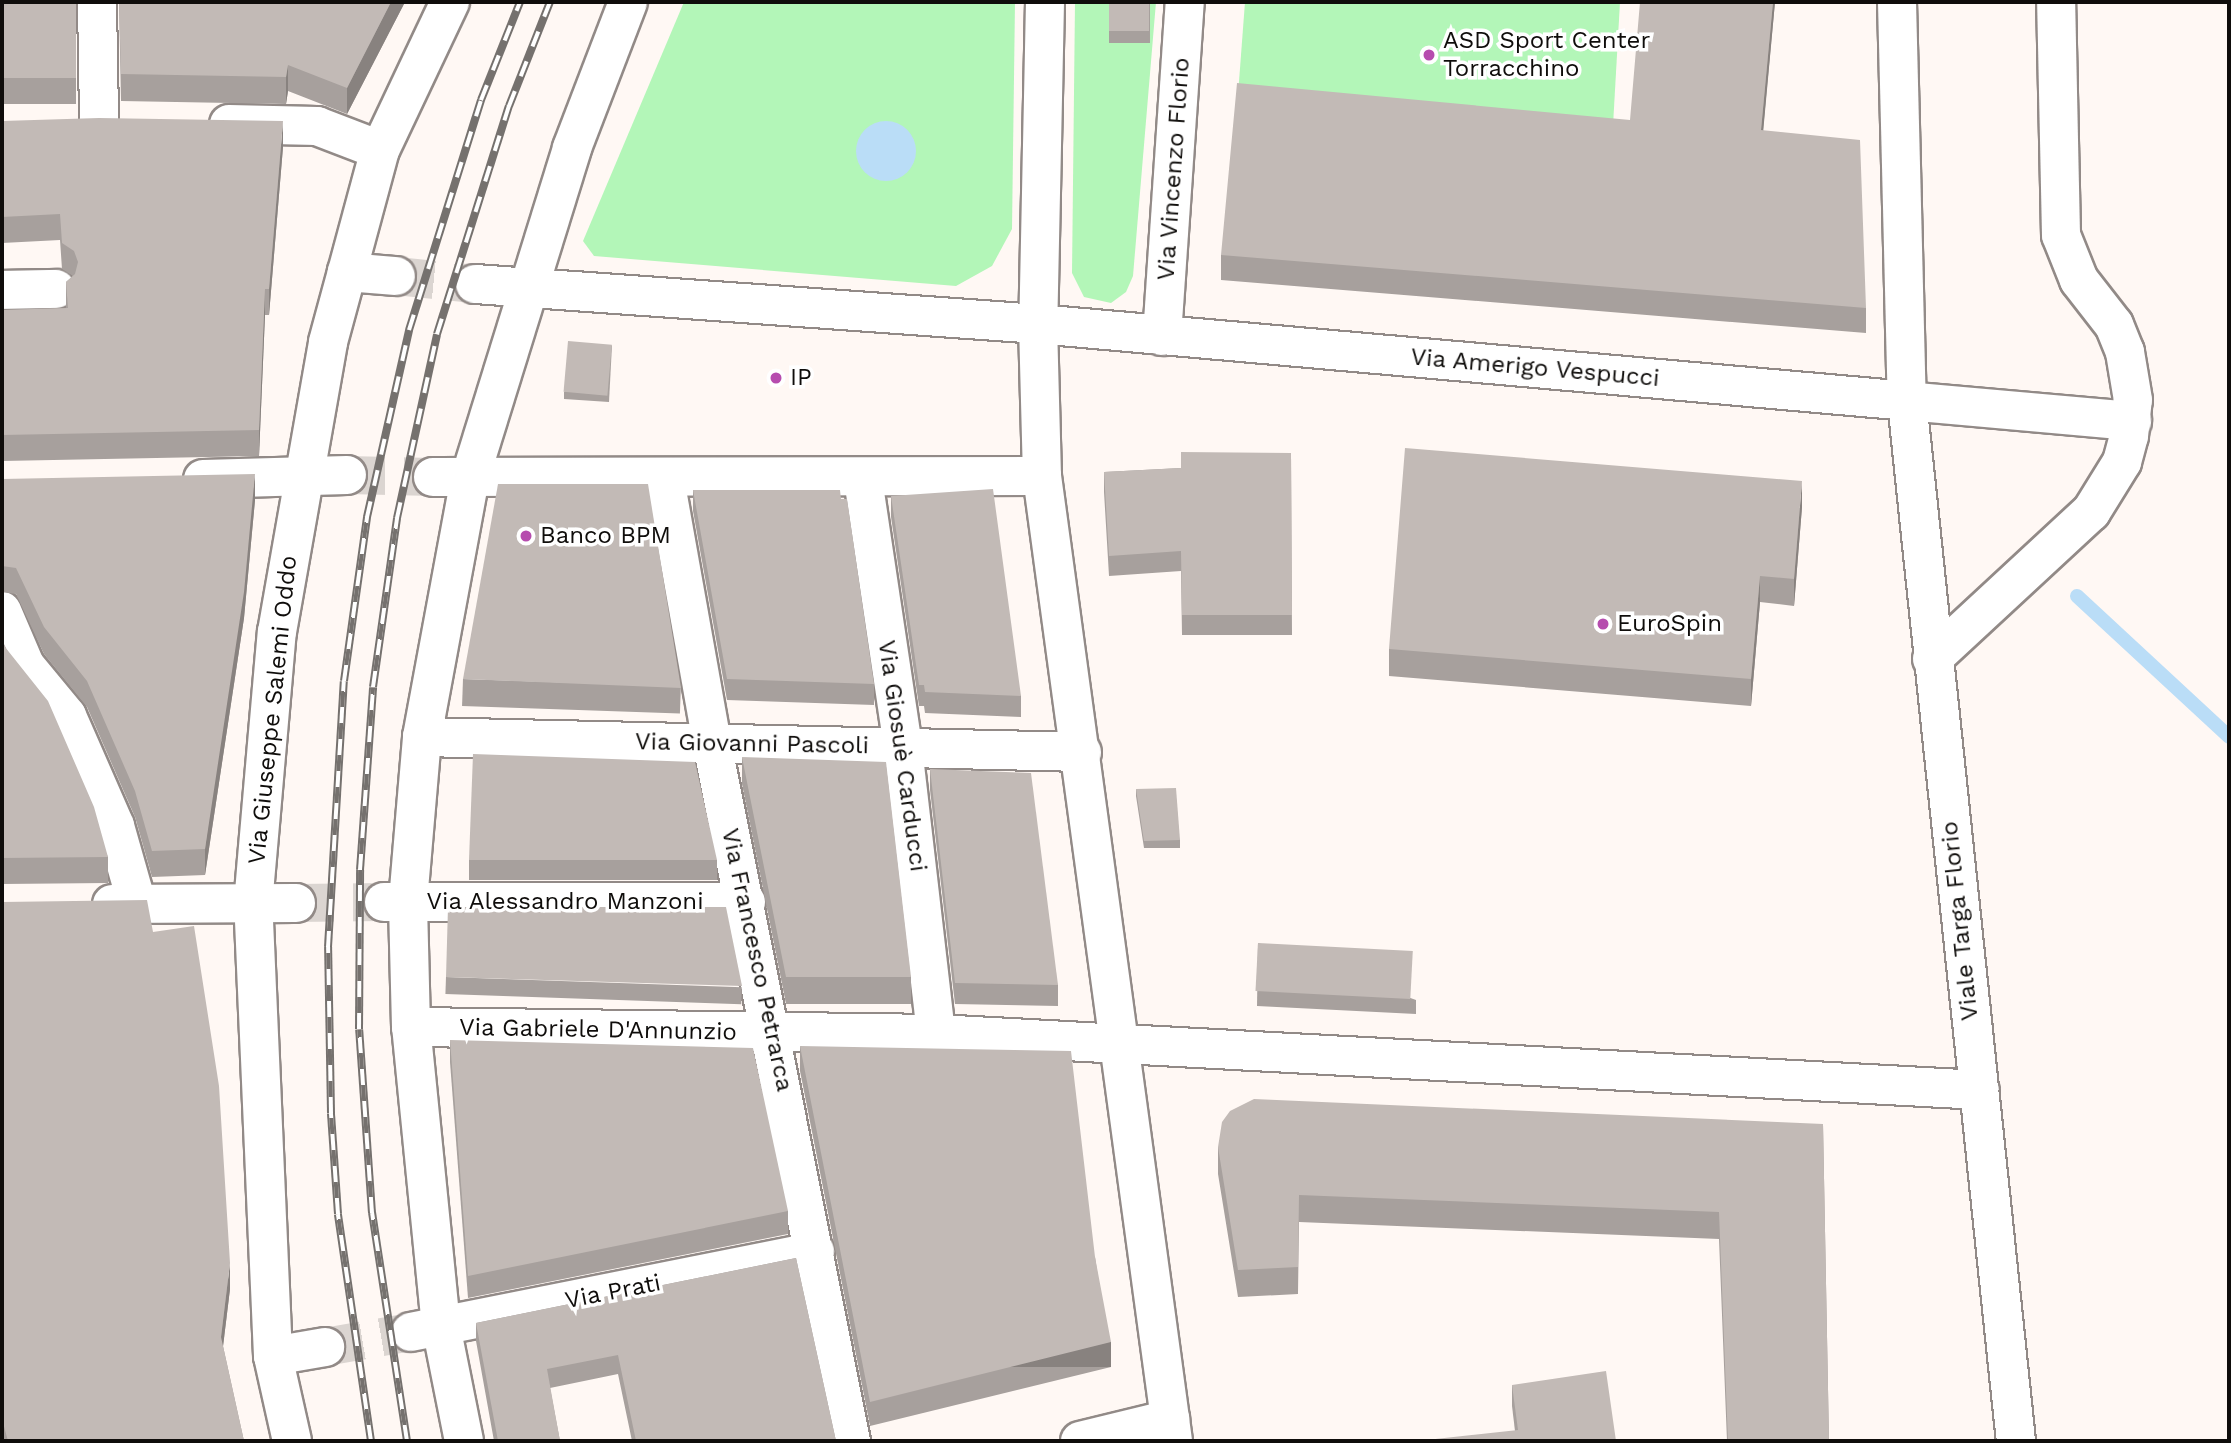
<!DOCTYPE html>
<meta charset="utf-8">
<style>
body{margin:0}
#map{position:relative;width:2231px;height:1443px;overflow:hidden;background:#fff8f4;font-family:"Work Sans",sans-serif}
div>[style]{position:absolute}
[style*='--x']{left:calc(var(--x)*1px);top:calc(var(--y)*1px);width:calc(var(--w)*1px);rotate:calc(var(--a)*1deg)}
.green>*{inset:0;background:#b3f6b8}
.water>*{inset:0;background:#baddf7}
.round{border-radius:50%}
.stream>*{height:14px;margin:-7px;padding:0 7px;transform-origin:7px;border-radius:7px;background:#baddf7}
.street-tunnel>*{height:38px;margin-top:-19px;transform-origin:0;background:repeating-linear-gradient(90deg,#dbd5d1 0 38px,transparent 0 57px)}
.secondary-tunnel>*{height:38px;margin-top:-19px;transform-origin:0;background:repeating-linear-gradient(90deg,#dbd5d1 0 38px,transparent 0 57px)}
.roads{filter:drop-shadow(2px 0 #928a87) drop-shadow(-2px 0 #928a87) drop-shadow(0 2px #928a87) drop-shadow(0 -2px #928a87)}
.street>*{height:38px;margin:-19px;padding:0 19px;transform-origin:19px;border-radius:19px;background:#fff}
.secondary>*{height:38px;margin:-19px;padding:0 19px;transform-origin:19px;border-radius:19px;background:#fff}
.rail>*{height:8px;margin-top:-4px;transform-origin:0;background:repeating-linear-gradient(90deg,#fff 0 16px,#75716e 0 32px);box-sizing:border-box;border-block:2px solid #75716e}
.wall>*{inset:0;background:#a7a09d;transform-origin:0 0}
.shaded-wall>*{inset:0;background:#88827f;transform-origin:0 0}
.building>*{inset:0;background:#c2bab6;transform-origin:0 0}
.dots>*{width:19px;height:19px;translate:-50% -50%;box-sizing:border-box;border:4px solid #fff;border-radius:50%}
span{translate:-50% -50%;white-space:nowrap;text-align:center;line-height:1.15;-webkit-text-stroke:7px #fff;paint-order:stroke}
.poi-label{font-size:24px;color:#0f0d0b}
.left{translate:0 -50%;text-align:left}
.street-label{font-size:24px;color:#0f0d0b}
.frame{position:absolute;inset:0;border:4px solid #0f0d0b;pointer-events:none}
</style>
<div id="map">
<div class="green">
<div style="clip-path:polygon(684px 2px,1015px 2px,1012px 229px,992px 266px,956px 286px,594px 256px,583px 241px)"></div>
<div style="clip-path:polygon(1075px 2px,1156px 2px,1133px 276px,1126px 292px,1111px 303px,1084px 297px,1072px 273px)"></div>
<div style="clip-path:polygon(1245px 2px,1620px 2px,1612px 143px,1237px 108px)"></div>
</div>
<div class="water">
<div class="round" style="left:856px;top:121px;width:60px;height:60px"></div>
</div>
<div class="stream">
<div style="--x:2077;--y:596;--w:207;--a:42.8"></div>
</div>
<div class="street-tunnel">
<div style="--x:347;--y:475;--w:86;--a:1.3"></div>
<div style="--x:296;--y:903;--w:88;--a:-0.7"></div>
<div style="--x:325;--y:1347;--w:87;--a:-9.9"></div>
</div>
<div class="secondary-tunnel">
<div style="--x:396;--y:276;--w:79;--a:5.8"></div>
</div>
<div class="roads">
<div class="street">
<div style="--x:97;--y:2;--w:120;--a:89"></div>
<div style="--x:1045;--y:2;--w:322;--a:91.2"></div>
<div style="--x:1038;--y:324;--w:152;--a:88.5"></div>
<div style="--x:1042;--y:476;--w:974;--a:82.27"></div>
<div style="--x:229;--y:124;--w:88;--a:1.3"></div>
<div style="--x:317;--y:126;--w:67;--a:20.9"></div>
<div style="--x:347;--y:272;--w:126;--a:-74.9"></div>
<div style="--x:380;--y:150;--w:164;--a:-64.7"></div>
<div style="--x:2;--y:290;--w:54;--a:-1.1"></div>
<div style="--x:1162;--y:336;--w:335;--a:-86.1"></div>
<div style="--x:1907;--y:401;--w:226;--a:5.1"></div>
<div style="--x:433;--y:477;--w:609;--a:-0.09"></div>
<div style="--x:203;--y:479;--w:144;--a:-1.6"></div>
<div style="--x:665;--y:479;--w:268;--a:79.9"></div>
<div style="--x:712;--y:743;--w:712;--a:78.74"></div>
<div style="--x:863;--y:479;--w:272;--a:81.5"></div>
<div style="--x:903;--y:748;--w:288;--a:83.4"></div>
<div style="--x:2;--y:611;--w:59;--a:66.9"></div>
<div style="--x:25;--y:665;--w:66;--a:50.5"></div>
<div style="--x:67;--y:716;--w:120;--a:66.4"></div>
<div style="--x:115;--y:826;--w:81;--a:74.2"></div>
<div style="--x:1932;--y:659;--w:217;--a:-42.8"></div>
<div style="--x:2091;--y:512;--w:59;--a:-58.2"></div>
<div style="--x:2122;--y:462;--w:27;--a:-75"></div>
<div style="--x:2129;--y:436;--w:36;--a:-84"></div>
<div style="--x:2133;--y:400;--w:49;--a:-99.5"></div>
<div style="--x:2125;--y:352;--w:29;--a:-112"></div>
<div style="--x:2114;--y:325;--w:57;--a:-127.9"></div>
<div style="--x:2079;--y:280;--w:48;--a:-111.8"></div>
<div style="--x:2061;--y:235;--w:233;--a:-91.2"></div>
<div style="--x:422;--y:737;--w:660;--a:1.3"></div>
<div style="--x:384;--y:902;--w:362;--a:0"></div>
<div style="--x:112;--y:904;--w:184;--a:-0.3"></div>
<div style="--x:411;--y:1027;--w:525;--a:0.76"></div>
<div style="--x:936;--y:1034;--w:1045;--a:3.07"></div>
<div style="--x:411;--y:1332;--w:412;--a:-11.3"></div>
<div style="--x:273;--y:1356;--w:53;--a:-9.8"></div>
<div style="--x:464;--y:1441;--w:117;--a:-101.3"></div>
<div style="--x:441;--y:1326;--w:301;--a:-95.7"></div>
<div style="--x:411;--y:1027;--w:126;--a:-91.4"></div>
<div style="--x:408;--y:901;--w:165;--a:-85.1"></div>
<div style="--x:422;--y:737;--w:263;--a:-79.5"></div>
<div style="--x:470;--y:478;--w:345;--a:-72.8"></div>
<div style="--x:572;--y:148;--w:156;--a:-69"></div>
<div style="--x:1080;--y:1441;--w:93;--a:-13.7"></div>
</div>
<div class="secondary">
<div style="--x:1897;--y:2;--w:399;--a:88.6"></div>
<div style="--x:1907;--y:401;--w:1046;--a:84.02"></div>
<div style="--x:475;--y:284;--w:564;--a:4.06"></div>
<div style="--x:1038;--y:324;--w:872;--a:5.06"></div>
<div style="--x:292;--y:1441;--w:87;--a:-102.6"></div>
<div style="--x:273;--y:1356;--w:452;--a:-92.5"></div>
<div style="--x:253;--y:904;--w:273;--a:-85"></div>
<div style="--x:277;--y:632;--w:294;--a:-80"></div>
<div style="--x:328;--y:342;--w:73;--a:-74.8"></div>
<div style="--x:347;--y:272;--w:49;--a:4.7"></div>
</div>
</div>
<div class="rail">
<div style="--x:371;--y:1441;--w:229;--a:-98.3"></div>
<div style="--x:338;--y:1214;--w:101;--a:-94"></div>
<div style="--x:331;--y:1113;--w:166;--a:-91"></div>
<div style="--x:328;--y:947;--w:266;--a:-86.6"></div>
<div style="--x:344;--y:681;--w:166;--a:-82"></div>
<div style="--x:367;--y:517;--w:192;--a:-77.3"></div>
<div style="--x:409;--y:330;--w:241;--a:-72.6"></div>
<div style="--x:481;--y:100;--w:105;--a:-68.3"></div>
<div style="--x:407;--y:1441;--w:231;--a:-98.7"></div>
<div style="--x:372;--y:1213;--w:184;--a:-94"></div>
<div style="--x:359;--y:1029;--w:159;--a:-89.6"></div>
<div style="--x:360;--y:870;--w:183;--a:-85.9"></div>
<div style="--x:373;--y:687;--w:171;--a:-81.9"></div>
<div style="--x:397;--y:518;--w:188;--a:-77.7"></div>
<div style="--x:437;--y:334;--w:239;--a:-72.5"></div>
<div style="--x:509;--y:106;--w:112;--a:-68.5"></div>
</div>
<div class="wall">
<div style="left:2px;top:2px;width:74px;height:102px"></div>
<div style="clip-path:polygon(119px 2px,405px 2px,347px 114px,288px 91px,286px 104px,121px 101px)"></div>
<div style="left:1109px;top:2px;width:41px;height:41px"></div>
<div style="clip-path:polygon(1775px 2px,1763px 130px,1866px 308px,1866px 333px,1221px 280px,1221px 255px,1630px 120px)"></div>
<div style="clip-path:polygon(2px 121px,283px 147px,269px 315px,265px 315px,259px 456px,2px 461px,2px 310px,66px 308px,66px 282px,73px 276px,62px 269px,60px 240px,2px 243px)"></div>
<div style="clip-path:polygon(612px 345px,609px 402px,564px 399px,564px 392px)"></div>
<div style="clip-path:polygon(1291px 453px,1292px 635px,1182px 635px,1181px 571px,1109px 576px,1104px 492px,1104px 472px,1181px 468px)"></div>
<div style="clip-path:polygon(2px 479px,255px 500px,244px 618px,205px 875px,152px 877px,135px 817px,87px 707px,44px 654px,16px 594px,2px 592px)"></div>
<div style="clip-path:polygon(693px 490px,841px 499px,874px 684px,874px 705px,727px 700px,693px 511px)"></div>
<div style="clip-path:polygon(891px 496px,1021px 696px,1021px 717px,925px 713px,924px 706px,919px 706px,891px 517px)"></div>
<div style="clip-path:polygon(1802px 507px,1794px 606px,1760px 602px,1751px 706px,1389px 676px,1389px 649px)"></div>
<div style="clip-path:polygon(2px 640px,108px 857px,108px 883px,2px 884px)"></div>
<div style="left:463px;top:679px;width:218px;height:27px;rotate:2deg"></div>
<div style="clip-path:polygon(742px 757px,911px 977px,911px 1004px,786px 1004px,742px 784px)"></div>
<div style="clip-path:polygon(930px 769px,1058px 985px,1058px 1006px,955px 1004px,930px 790px)"></div>
<div style="clip-path:polygon(1136px 789px,1180px 840px,1180px 848px,1144px 848px,1136px 796px)"></div>
<div style="left:469px;top:860px;width:248px;height:20px"></div>
<div style="clip-path:polygon(2px 902px,153px 932px,230px 1289px,223px 1346px,244px 1441px,2px 1441px)"></div>
<div style="clip-path:polygon(1258px 943px,1416px 1000px,1416px 1014px,1257px 1006px)"></div>
<div style="left:446px;top:977px;width:296px;height:17px;rotate:2deg"></div>
<div style="clip-path:polygon(450px 1040px,788px 1211px,788px 1234px,468px 1298px,450px 1062px)"></div>
<div style="clip-path:polygon(800px 1046px,1095px 1257px,1111px 1367px,870px 1426px,800px 1071px)"></div>
<div style="clip-path:polygon(1823px 1124px,1829px 1441px,1727px 1441px,1719px 1239px,1299px 1222px,1298px 1294px,1238px 1297px,1218px 1174px,1218px 1147px)"></div>
<div style="clip-path:polygon(796px 1258px,836px 1441px,632px 1441px,618px 1374px,550px 1388px,560px 1441px,494px 1441px,476px 1341px,476px 1323px)"></div>
<div style="clip-path:polygon(1512px 1385px,1616px 1441px,1515px 1431px,1512px 1406px)"></div>
</div>
<div class="shaded-wall">
<div style="clip-path:polygon(391px 2px,405px 2px,347px 114px,347px 88px)"></div>
<div style="clip-path:polygon(1773px 2px,1775px 2px,1761px 155px,1761px 130px)"></div>
<div style="clip-path:polygon(288px 65px,288px 91px,286px 104px,286px 77px)"></div>
<div style="clip-path:polygon(283px 121px,283px 147px,269px 315px,269px 289px)"></div>
<div style="clip-path:polygon(265px 289px,265px 315px,259px 456px,259px 430px)"></div>
<div style="clip-path:polygon(255px 474px,255px 500px,244px 618px,205px 875px,205px 849px)"></div>
<div style="clip-path:polygon(1802px 481px,1802px 507px,1794px 606px,1794px 579px)"></div>
<div style="clip-path:polygon(1760px 576px,1760px 602px,1751px 706px,1751px 679px)"></div>
<div style="clip-path:polygon(230px 1263px,230px 1289px,221px 1363px,221px 1337px)"></div>
<div style="left:1111px;top:1342px;width:25px;height:248px;rotate:90deg"></div>
</div>
<div class="building">
<div style="left:2px;top:2px;width:74px;height:76px"></div>
<div style="clip-path:polygon(119px 2px,391px 2px,347px 88px,288px 65px,286px 77px,121px 74px)"></div>
<div style="left:1109px;top:2px;width:40px;height:29px"></div>
<div style="clip-path:polygon(1640px 2px,1773px 2px,1761px 130px,1860px 140px,1866px 308px,1221px 255px,1237px 83px,1630px 120px)"></div>
<div style="clip-path:polygon(99px 118px,283px 121px,269px 289px,265px 289px,259px 430px,2px 435px,2px 310px,68px 308px,66px 282px,75px 274px,78px 262px,74px 251px,62px 243px,60px 214px,2px 217px,2px 121px)"></div>
<div style="left:568px;top:341px;width:44px;height:51px;rotate:5deg"></div>
<div style="clip-path:polygon(1405px 448px,1802px 481px,1794px 579px,1760px 576px,1751px 679px,1389px 649px)"></div>
<div style="clip-path:polygon(1181px 452px,1291px 453px,1292px 615px,1182px 615px,1181px 551px,1109px 556px,1104px 472px,1181px 468px)"></div>
<div style="clip-path:polygon(255px 474px,244px 592px,205px 849px,152px 851px,135px 791px,87px 681px,44px 627px,16px 568px,2px 566px,2px 479px)"></div>
<div style="clip-path:polygon(498px 484px,648px 484px,681px 688px,463px 679px)"></div>
<div style="clip-path:polygon(993px 489px,1021px 696px,925px 692px,924px 685px,919px 685px,891px 496px)"></div>
<div style="clip-path:polygon(693px 490px,840px 490px,841px 499px,847px 499px,874px 684px,727px 679px)"></div>
<div style="clip-path:polygon(2px 640px,5px 647px,48px 701px,94px 807px,108px 857px,2px 858px)"></div>
<div style="clip-path:polygon(473px 754px,695px 762px,717px 860px,469px 860px)"></div>
<div style="clip-path:polygon(742px 757px,886px 762px,911px 977px,786px 977px)"></div>
<div style="clip-path:polygon(930px 769px,1031px 773px,1058px 985px,955px 983px)"></div>
<div style="clip-path:polygon(1176px 788px,1180px 840px,1144px 841px,1136px 789px)"></div>
<div style="clip-path:polygon(147px 900px,153px 932px,194px 926px,219px 1086px,230px 1263px,221px 1337px,244px 1441px,8px 1441px,2px 1419px,2px 902px)"></div>
<div style="clip-path:polygon(448px 907px,726px 907px,742px 986px,446px 977px)"></div>
<div style="left:1258px;top:943px;width:155px;height:48px;rotate:3deg"></div>
<div style="clip-path:polygon(450px 1040px,753px 1048px,788px 1211px,468px 1276px)"></div>
<div style="clip-path:polygon(800px 1046px,1071px 1051px,1095px 1257px,1111px 1342px,870px 1402px)"></div>
<div style="clip-path:polygon(1254px 1099px,1823px 1124px,1829px 1441px,1728px 1441px,1719px 1212px,1299px 1195px,1298px 1267px,1238px 1270px,1218px 1147px,1222px 1122px,1230px 1111px)"></div>
<div style="clip-path:polygon(796px 1258px,836px 1441px,636px 1441px,618px 1355px,547px 1369px,560px 1441px,498px 1441px,476px 1323px)"></div>
<div style="clip-path:polygon(1606px 1371px,1616px 1441px,1417px 1441px,1518px 1430px,1512px 1385px)"></div>
</div>
<div class="dots">
<div style="left:1429px;top:55px;background:#b64cae"></div>
<div style="left:776px;top:378px;background:#b64cae"></div>
<div style="left:526px;top:536px;background:#b64cae"></div>
<div style="left:1603px;top:624px;background:#b64cae"></div>
</div>
<div class="poi-label">
<span class="left" style="left:1443px;top:55px">ASD Sport Center<br>Torracchino</span>
<span class="left" style="left:790px;top:378px">IP</span>
<span class="left" style="left:540px;top:536px">Banco BPM</span>
<span class="left" style="left:1617px;top:624px">EuroSpin</span>
</div>
<div class="street-label">
<span style="left:1174px;top:169px;rotate:-86deg">Via Vincenzo Florio</span>
<span style="left:1535px;top:368px;rotate:5deg">Via Amerigo Vespucci</span>
<span style="left:273px;top:710px;rotate:-84deg">Via Giuseppe Salemi Oddo</span>
<span style="left:752px;top:744px;rotate:1deg">Via Giovanni Pascoli</span>
<span style="left:902px;top:756px;rotate:82deg">Via Giosuè Carducci</span>
<span style="left:565px;top:902px">Via Alessandro Manzoni</span>
<span style="left:1960px;top:921px;rotate:-96deg">Viale Targa Florio</span>
<span style="left:757px;top:960px;rotate:78deg">Via Francesco Petrarca</span>
<span style="left:598px;top:1030px;rotate:1deg">Via Gabriele D'Annunzio</span>
<span style="left:613px;top:1292px;rotate:-11deg">Via Prati</span>
</div>
<div class="frame"></div>
</div>
